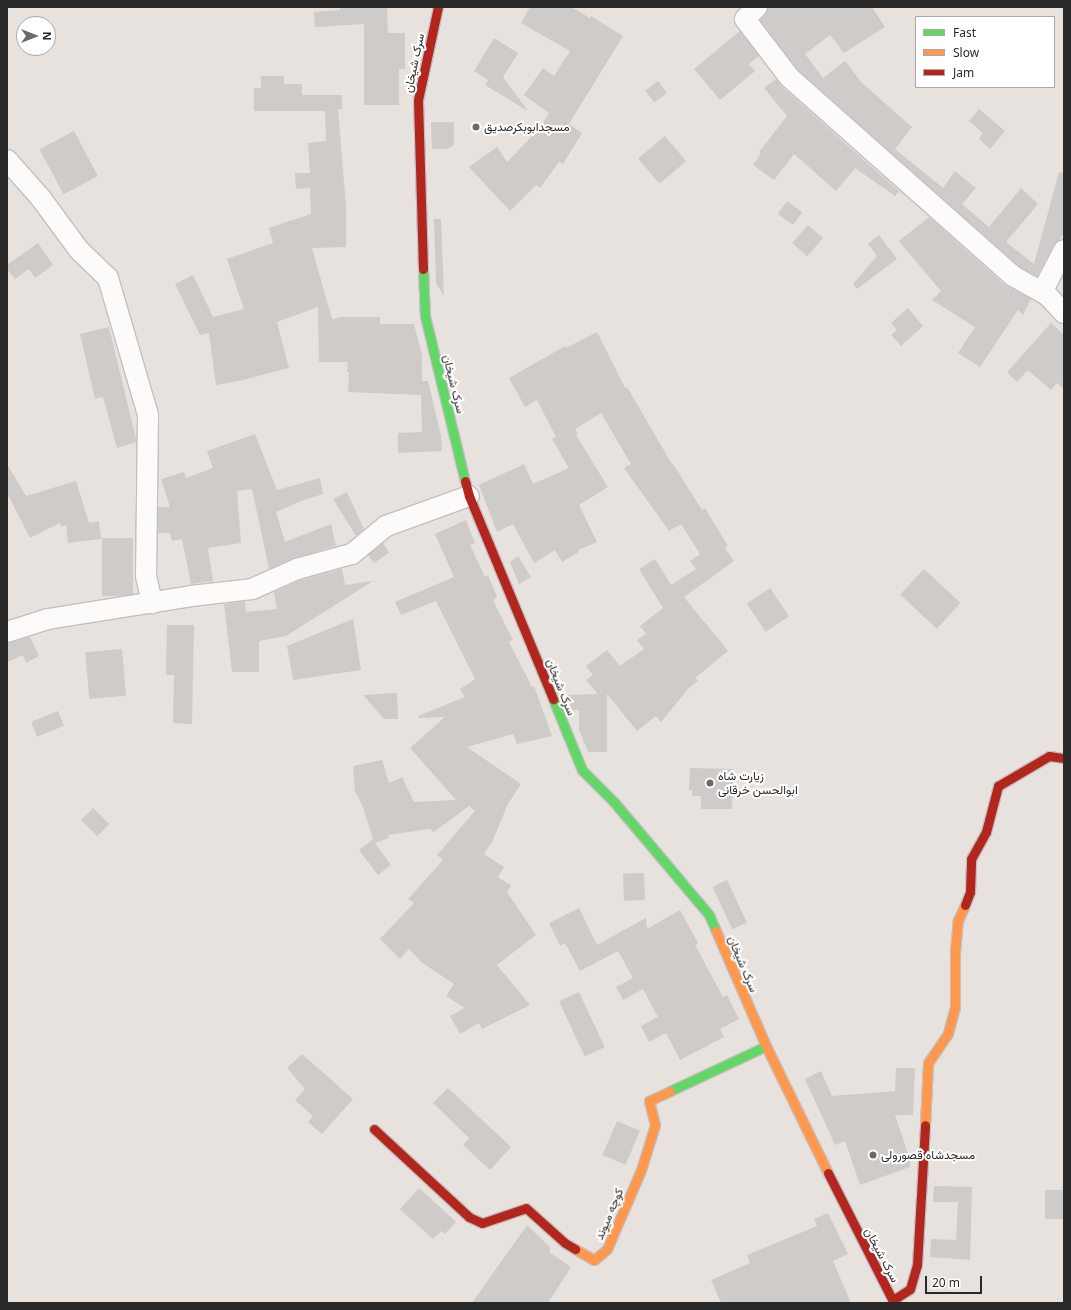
<!DOCTYPE html>
<meta charset="utf-8">
<style>
body{margin:0}
#map{position:relative;width:1071px;height:1310px;overflow:hidden;background:#e8e2de;font-family:"Noto Sans",Vazirmatn,sans-serif}
div>[style]{position:absolute}
[style*='--x']{left:calc(var(--x)*1px);top:calc(var(--y)*1px);width:calc(var(--w)*1px);rotate:calc(var(--a)*1deg)}
.building>*{inset:0;background:#cecbc8;transform-origin:0 0}
.roads{filter:drop-shadow(1px 0 #c2c0c0) drop-shadow(-1px 0 #c2c0c0) drop-shadow(0 1px #c2c0c0) drop-shadow(0 -1px #c2c0c0)}
.street>*{height:20px;margin:-10px;padding:0 10px;transform-origin:10px;border-radius:10px;background:#fcfbfa}
.fast>*{height:9px;margin:-4.5px;padding:0 4.5px;transform-origin:4.5px;border-radius:4.5px;background:#63d668}
.slow>*{height:9px;margin:-4.5px;padding:0 4.5px;transform-origin:4.5px;border-radius:4.5px;background:#ff974d}
.jam>*{height:9px;margin:-4.5px;padding:0 4.5px;transform-origin:4.5px;border-radius:4.5px;background:#b3261e}
.dots>*{width:11px;height:11px;translate:-50% -50%;box-sizing:border-box;border:2px solid #fff;border-radius:50%}
span{translate:-50% -50%;white-space:nowrap;text-align:center;line-height:1.15;-webkit-text-stroke:4px #fff;paint-order:stroke}
.street-label{font-size:12px;color:#292929}
.poi-label{font-size:12px;color:#292929}
.left{translate:0 -50%;text-align:left}
.frame{position:absolute;inset:0;border:8px solid #292929;pointer-events:none}
.legend{position:absolute;left:915px;top:16px;width:140px;height:72px;box-sizing:border-box;background:#fff;border:1px solid #a9a9a9;margin:0;padding:5px 7px;list-style:none;font-size:12px;color:#292929}
.legend li{display:flex;align-items:center;gap:8px;height:20px}
.legend b{width:20px;border:1px solid #a9a9a9}
.north{position:absolute;left:16px;top:16px;width:40px;height:40px;box-sizing:border-box;background:#fff;border:1px solid #a9a9a9;border-radius:50%;rotate:90deg;font-size:11px;font-weight:700;line-height:16px;text-align:center;color:#292929}
.north::after{content:'';display:block;margin:auto;width:14px;height:18px;background:#6c6a68;clip-path:polygon(50% 0,100% 100%,50% 72%,0 100%)}
.scale{position:absolute;left:925px;top:1276px;width:57px;height:18px;box-sizing:border-box;border:2px solid #292929;border-top:0;padding-left:5px;font-size:12px;line-height:14px;white-space:nowrap;color:#292929;-webkit-text-stroke:3px #fff;paint-order:stroke}
</style>
<div id="map">
<div class="building">
<div style="clip-path:polygon(340px 7px,387px 7px,388px 33px,405px 33px,405px 69px,399px 69px,399px 105px,364px 105px,364px 24px,315px 27px,314px 12px,340px 10px)"></div>
<div style="clip-path:polygon(530px 7px,571px 7px,590px 18px,591px 16px,623px 36px,569px 124px,582px 133px,563px 164px,559px 162px,540px 188px,536px 185px,510px 211px,469px 167px,497px 147px,507px 162px,540px 128px,549px 113px,524px 95px,543px 68px,554px 76px,570px 51px,521px 23px)"></div>
<div style="clip-path:polygon(768px 7px,872px 7px,885px 27px,844px 53px,830px 35px,805px 54px,823px 78px,845px 61px,862px 83px,912px 127px,895px 149px,943px 188px,955px 171px,976px 188px,962px 204px,989px 227px,1021px 188px,1038px 204px,1006px 242px,1034px 264px,1059px 172px,1064px 173px,1064px 232px,1060px 239px,1054px 245px,1037px 276px,1020px 267px,797px 69px,760px 20px,765px 15px)"></div>
<div style="clip-path:polygon(740px 31px,759px 56px,749px 64px,755px 71px,720px 100px,694px 69px)"></div>
<div style="clip-path:polygon(494px 38px,518px 53px,503px 77px,528px 111px,485px 85px,488px 80px,474px 71px)"></div>
<div style="clip-path:polygon(261px 76px,284px 76px,284px 84px,302px 84px,302px 95px,342px 95px,342px 109px,338px 109px,346px 207px,346px 247px,312px 248px,332px 319px,343px 317px,380px 317px,380px 324px,414px 324px,422px 355px,422px 381px,428px 381px,441px 436px,442px 451px,398px 453px,398px 433px,422px 432px,421px 395px,348px 392px,349px 372px,347px 372px,348px 362px,319px 362px,318px 307px,277px 322px,289px 368px,239px 381px,216px 385px,209px 333px,200px 335px,175px 284px,193px 275px,213px 317px,244px 309px,227px 259px,273px 243px,269px 228px,311px 214px,310px 188px,296px 189px,295px 173px,310px 173px,308px 143px,326px 141px,325px 111px,254px 111px,254px 88px,261px 88px)"></div>
<div style="clip-path:polygon(776px 79px,781px 86px,903px 195px,898px 192px,895px 196px,855px 168px,836px 191px,794px 154px,774px 180px,753px 165px,761px 153px,759px 152px,787px 116px,764px 88px)"></div>
<div style="left:658px;top:81px;width:15px;height:16px;rotate:53deg"></div>
<div style="clip-path:polygon(979px 109px,1005px 131px,990px 149px,979px 139px,983px 133px,969px 121px)"></div>
<div style="clip-path:polygon(431px 122px,454px 122px,454px 145px,448px 149px,432px 149px)"></div>
<div style="left:74px;top:131px;width:51px;height:39px;rotate:62deg"></div>
<div style="left:665px;top:136px;width:33px;height:35px;rotate:50deg"></div>
<div style="left:787px;top:201px;width:19px;height:16px;rotate:36deg"></div>
<div style="clip-path:polygon(929px 217px,1005px 285px,1031px 299px,1023px 315px,1018px 310px,980px 367px,958px 353px,975px 327px,932px 300px,941px 291px,899px 241px)"></div>
<div style="clip-path:polygon(434px 219px,441px 219px,444px 296px,436px 283px)"></div>
<div style="left:808px;top:225px;width:20px;height:24px;rotate:41deg"></div>
<div style="clip-path:polygon(879px 235px,897px 259px,857px 289px,853px 284px,877px 256px,868px 244px)"></div>
<div style="clip-path:polygon(38px 243px,53px 265px,35px 278px,29px 269px,15px 279px,7px 269px,7px 265px)"></div>
<div style="clip-path:polygon(908px 308px,923px 326px,901px 346px,891px 335px,897px 330px,891px 323px)"></div>
<div style="clip-path:polygon(1051px 323px,1064px 335px,1064px 390px,1057px 383px,1051px 390px,1028px 370px,1017px 382px,1007px 372px)"></div>
<div style="clip-path:polygon(109px 327px,136px 439px,136px 442px,117px 448px,103px 397px,95px 399px,80px 334px)"></div>
<div style="clip-path:polygon(597px 332px,625px 388px,627px 387px,672px 464px,673px 464px,702px 510px,705px 508px,728px 546px,725px 548px,734px 561px,684px 597px,728px 651px,695px 678px,698px 681px,689px 688px,661px 722px,656px 716px,637px 731px,607px 694px,607px 752px,588px 752px,579px 729px,579px 710px,571px 710px,566px 695px,598px 694px,586px 680px,593px 675px,586px 666px,607px 650px,620px 666px,644px 649px,637px 640px,646px 634px,640px 626px,663px 608px,639px 569px,655px 559px,671px 585px,696px 569px,690px 561px,700px 554px,681px 524px,669px 531px,624px 468px,631px 464px,601px 413px,575px 429px,578px 434px,576px 435px,608px 487px,579px 505px,597px 542px,578px 550px,579px 552px,562px 562px,555px 550px,534px 563px,513px 524px,497px 532px,479px 485px,524px 464px,533px 484px,569px 468px,552px 439px,556px 437px,537px 400px,525px 407px,509px 378px,565px 346px,566px 348px)"></div>
<div style="clip-path:polygon(255px 434px,277px 490px,320px 478px,323px 494px,301px 501px,276px 512px,285px 542px,331px 524px,336px 546px,294px 558px,269px 569px,252px 489px,237px 491px,241px 543px,208px 548px,213px 581px,191px 584px,182px 539px,172px 541px,170px 533px,158px 533px,158px 507px,170px 507px,161px 479px,184px 472px,186px 478px,213px 468px,207px 451px)"></div>
<div style="clip-path:polygon(7px 464px,26px 496px,76px 481px,89px 523px,99px 521px,101px 539px,68px 543px,66px 525px,61px 527px,60px 523px,30px 538px,7px 493px)"></div>
<div style="clip-path:polygon(347px 492px,364px 529px,356px 536px,333px 499px)"></div>
<div style="clip-path:polygon(466px 520px,475px 543px,470px 545px,485px 577px,488px 575px,497px 597px,493px 600px,513px 640px,509px 642px,532px 687px,534px 686px,552px 736px,517px 744px,513px 734px,467px 747px,521px 784px,508px 804px,492px 842px,484px 854px,504px 867px,498px 877px,511px 886px,507px 892px,536px 935px,497px 965px,530px 1005px,482px 1029px,479px 1023px,460px 1034px,450px 1016px,465px 1008px,446px 996px,454px 984px,421px 962px,409px 949px,400px 959px,380px 939px,414px 903px,408px 899px,443px 860px,437px 855px,475px 811px,469px 806px,434px 832px,429px 829px,388px 835px,389px 838px,375px 843px,391px 865px,378px 875px,359px 850px,373px 839px,363px 807px,355px 791px,353px 766px,382px 760px,389px 783px,402px 777px,414px 802px,456px 800px,410px 748px,445px 717px,419px 718px,418px 716px,465px 697px,460px 689px,475px 679px,436px 601px,401px 615px,395px 602px,454px 577px,435px 534px)"></div>
<div style="left:102px;top:538px;width:31px;height:58px"></div>
<div style="clip-path:polygon(383px 543px,389px 553px,374px 563px,368px 555px)"></div>
<div style="clip-path:polygon(518px 556px,531px 577px,519px 584px,510px 562px)"></div>
<div style="clip-path:polygon(342px 569px,345px 585px,373px 581px,286px 636px,259px 641px,259px 672px,232px 672px,224px 604px,245px 601px,246px 612px,277px 609px,274px 592px,301px 580px)"></div>
<div style="left:924px;top:569px;width:50px;height:35px;rotate:43deg"></div>
<div style="left:770px;top:588px;width:34px;height:28px;rotate:56deg"></div>
<div style="clip-path:polygon(353px 619px,361px 670px,293px 680px,287px 646px)"></div>
<div style="clip-path:polygon(167px 625px,194px 625px,192px 724px,173px 723px,174px 675px,166px 675px)"></div>
<div style="clip-path:polygon(30px 637px,39px 656px,26px 663px,23px 655px,7px 662px,7px 643px)"></div>
<div style="left:122px;top:649px;width:47px;height:37px;rotate:85deg"></div>
<div style="clip-path:polygon(397px 693px,398px 719px,384px 719px,363px 695px)"></div>
<div style="left:58px;top:711px;width:16px;height:29px;rotate:68deg"></div>
<div style="clip-path:polygon(690px 768px,733px 769px,732px 809px,701px 809px,701px 796px,692px 796px,692px 790px,689px 790px)"></div>
<div style="left:93px;top:808px;width:23px;height:17px;rotate:45deg"></div>
<div style="left:644px;top:873px;width:27px;height:21px;rotate:88deg"></div>
<div style="left:727px;top:880px;width:47px;height:16px;rotate:65deg"></div>
<div style="clip-path:polygon(579px 908px,597px 945px,646px 918px,647px 929px,680px 910px,698px 943px,695px 945px,723px 997px,727px 995px,739px 1019px,720px 1029px,724px 1037px,680px 1060px,666px 1033px,649px 1042px,641px 1026px,658px 1017px,643px 989px,623px 1000px,616px 987px,633px 978px,618px 951px,580px 971px,565px 943px,560px 946px,549px 923px)"></div>
<div style="left:579px;top:992px;width:61px;height:22px;rotate:65deg"></div>
<div style="clip-path:polygon(302px 1054px,353px 1099px,322px 1134px,308px 1122px,313px 1116px,295px 1100px,305px 1089px,287px 1068px)"></div>
<div style="clip-path:polygon(896px 1068px,915px 1068px,913px 1115px,895px 1115px,910px 1159px,910px 1167px,860px 1185px,845px 1141px,835px 1145px,805px 1079px,821px 1071px,832px 1096px,895px 1091px)"></div>
<div style="clip-path:polygon(448px 1088px,511px 1147px,490px 1170px,463px 1145px,469px 1138px,433px 1103px)"></div>
<div style="left:617px;top:1121px;width:25px;height:37px;rotate:23deg"></div>
<div style="clip-path:polygon(934px 1186px,972px 1187px,970px 1260px,930px 1257px,931px 1239px,956px 1240px,958px 1202px,933px 1202px)"></div>
<div style="clip-path:polygon(419px 1188px,456px 1222px,445px 1234px,441px 1231px,433px 1239px,400px 1209px)"></div>
<div style="left:1045px;top:1190px;width:19px;height:29px"></div>
<div style="clip-path:polygon(828px 1213px,848px 1254px,833px 1261px,851px 1303px,721px 1303px,711px 1280px,750px 1263px,747px 1255px,817px 1226px,814px 1219px)"></div>
<div style="clip-path:polygon(527px 1225px,551px 1248px,549px 1252px,571px 1267px,548px 1303px,472px 1303px)"></div>
</div>
<div class="roads">
<div class="street">
<div style="--x:757;--y:7;--w:17;--a:135"></div>
<div style="--x:745;--y:19;--w:73;--a:52.8"></div>
<div style="--x:789;--y:77;--w:300;--a:41.6"></div>
<div style="--x:1013;--y:276;--w:39;--a:29"></div>
<div style="--x:1047;--y:295;--w:25;--a:47"></div>
<div style="--x:7;--y:160;--w:50;--a:48.3"></div>
<div style="--x:40;--y:197;--w:66;--a:53.7"></div>
<div style="--x:79;--y:250;--w:40;--a:44"></div>
<div style="--x:108;--y:278;--w:143;--a:73.7"></div>
<div style="--x:148;--y:415;--w:161;--a:90.7"></div>
<div style="--x:146;--y:576;--w:28;--a:77"></div>
<div style="--x:1042;--y:292;--w:47;--a:-62.4"></div>
<div style="--x:7;--y:632;--w:43;--a:-17.6"></div>
<div style="--x:48;--y:619;--w:145;--a:-9.1"></div>
<div style="--x:191;--y:596;--w:61;--a:-6.5"></div>
<div style="--x:252;--y:589;--w:49;--a:-24"></div>
<div style="--x:297;--y:569;--w:57;--a:-15.3"></div>
<div style="--x:352;--y:554;--w:44;--a:-39.5"></div>
<div style="--x:386;--y:526;--w:88;--a:-19.9"></div>
</div>
<div class="fast">
<div style="--x:423;--y:269;--w:47;--a:87.6"></div>
<div style="--x:425;--y:316;--w:170;--a:76.4"></div>
<div style="--x:553;--y:699;--w:77;--a:67.8"></div>
<div style="--x:582;--y:770;--w:45;--a:45"></div>
<div style="--x:614;--y:802;--w:148;--a:49.9"></div>
<div style="--x:709;--y:915;--w:17;--a:66"></div>
<div style="--x:670;--y:1091;--w:106;--a:-25.1"></div>
</div>
<div class="slow">
<div style="--x:716;--y:931;--w:125;--a:66.5"></div>
<div style="--x:766;--y:1046;--w:141;--a:64"></div>
<div style="--x:925;--y:1125;--w:62;--a:-87.2"></div>
<div style="--x:928;--y:1063;--w:36;--a:-56"></div>
<div style="--x:948;--y:1033;--w:27;--a:-75"></div>
<div style="--x:955;--y:1007;--w:55;--a:-90"></div>
<div style="--x:955;--y:952;--w:32;--a:-85"></div>
<div style="--x:958;--y:920;--w:17;--a:-65"></div>
<div style="--x:575;--y:1249;--w:22;--a:30"></div>
<div style="--x:594;--y:1260;--w:17;--a:-40"></div>
<div style="--x:607;--y:1249;--w:86;--a:-66.7"></div>
<div style="--x:641;--y:1170;--w:47;--a:-72.7"></div>
<div style="--x:655;--y:1125;--w:25;--a:-104"></div>
<div style="--x:649;--y:1101;--w:23;--a:-25"></div>
</div>
<div class="jam">
<div style="--x:423;--y:269;--w:169;--a:-91.7"></div>
<div style="--x:418;--y:100;--w:95;--a:-77.9"></div>
<div style="--x:465;--y:481;--w:16;--a:75"></div>
<div style="--x:469;--y:496;--w:220;--a:67.5"></div>
<div style="--x:965;--y:905;--w:14;--a:-69"></div>
<div style="--x:970;--y:892;--w:33;--a:-88"></div>
<div style="--x:971;--y:859;--w:31;--a:-61"></div>
<div style="--x:986;--y:832;--w:48;--a:-75.4"></div>
<div style="--x:998;--y:786;--w:59;--a:-30.5"></div>
<div style="--x:1049;--y:756;--w:15;--a:8"></div>
<div style="--x:374;--y:1129;--w:129;--a:42.8"></div>
<div style="--x:469;--y:1217;--w:14;--a:25"></div>
<div style="--x:482;--y:1223;--w:46;--a:-18.8"></div>
<div style="--x:526;--y:1208;--w:52;--a:41.9"></div>
<div style="--x:565;--y:1243;--w:12;--a:31"></div>
<div style="--x:828;--y:1173;--w:146;--a:63.1"></div>
<div style="--x:893;--y:1300;--w:20;--a:-33"></div>
<div style="--x:910;--y:1289;--w:25;--a:-74"></div>
<div style="--x:917;--y:1265;--w:140;--a:-86.7"></div>
</div>
</div>
<div class="dots">
<div style="left:476px;top:127px;background:#6c6a68"></div>
<div style="left:710px;top:783px;background:#6c6a68"></div>
<div style="left:873px;top:1155px;background:#6c6a68"></div>
</div>
<div class="street-label">
<span style="left:414px;top:63px;rotate:-78deg">سرک شیخان</span>
<span style="left:454px;top:384px;rotate:76deg">سرک شیخان</span>
<span style="left:561px;top:687px;rotate:68deg">سرک شیخان</span>
<span style="left:743px;top:964px;rotate:67deg">سرک شیخان</span>
<span style="left:609px;top:1214px;rotate:-67deg">کوچه میوند</span>
<span style="left:882px;top:1255px;rotate:62deg">سرک شیخان</span>
</div>
<div class="poi-label">
<span class="left" style="left:484px;top:127px">مسجدابوبکرصدیق</span>
<span class="left" style="left:718px;top:783px">زیارت شاه<br>ابوالحسن خرقانی</span>
<span class="left" style="left:881px;top:1155px">مسجدشاه قصورولی</span>
</div>
<div class="frame"></div>
<ul class="legend">
<li><b style="height:5px;background:#63d668"></b>Fast</li>
<li><b style="height:5px;background:#ff974d"></b>Slow</li>
<li><b style="height:5px;background:#b3261e"></b>Jam</li>
</ul>
<div class="north">N</div>
<div class="scale">20 m</div>
</div>
